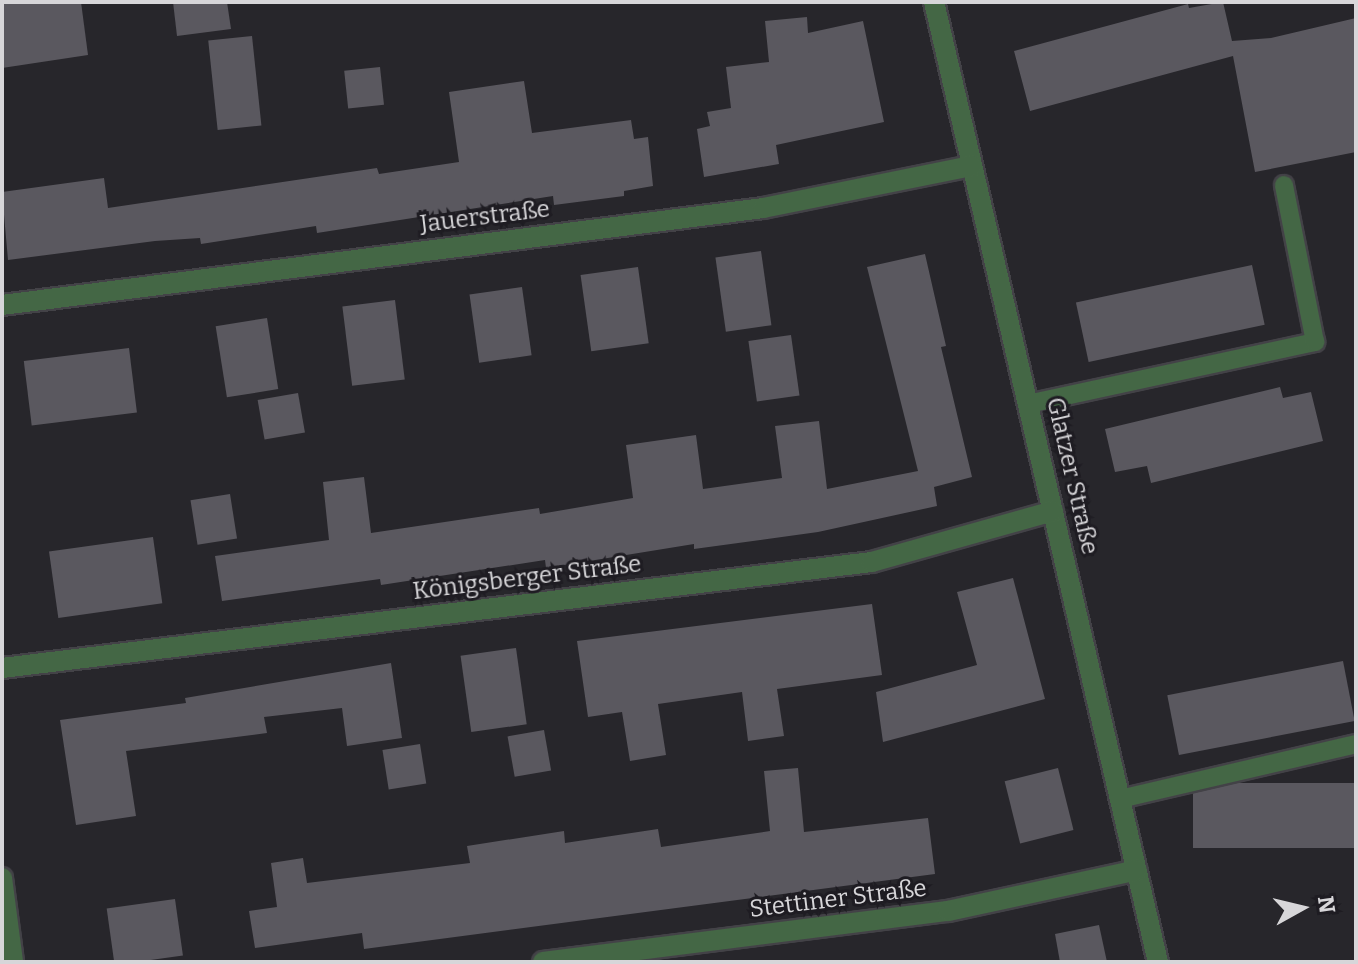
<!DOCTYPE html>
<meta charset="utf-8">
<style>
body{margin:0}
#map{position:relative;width:1358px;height:964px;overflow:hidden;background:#27262b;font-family:Bitter,serif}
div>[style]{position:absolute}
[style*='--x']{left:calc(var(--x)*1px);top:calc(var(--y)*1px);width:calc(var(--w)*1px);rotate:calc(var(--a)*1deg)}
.building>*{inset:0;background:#5a585f;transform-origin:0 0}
.roads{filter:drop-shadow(2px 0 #434247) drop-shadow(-2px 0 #434247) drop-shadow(0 2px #434247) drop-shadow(0 -2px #434247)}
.service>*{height:18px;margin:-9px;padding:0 9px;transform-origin:9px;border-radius:9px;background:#446745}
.minor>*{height:20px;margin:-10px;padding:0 10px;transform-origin:10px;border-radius:10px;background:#446745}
span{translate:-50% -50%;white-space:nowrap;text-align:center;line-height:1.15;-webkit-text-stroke:6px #1e1c22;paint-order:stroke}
.street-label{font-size:24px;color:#d7d6d9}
.frame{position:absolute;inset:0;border:4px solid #d7d6d9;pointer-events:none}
.north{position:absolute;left:1262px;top:868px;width:80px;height:80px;-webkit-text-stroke:6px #1e1c22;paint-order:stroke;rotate:82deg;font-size:22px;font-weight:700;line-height:32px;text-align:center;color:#d7d6d9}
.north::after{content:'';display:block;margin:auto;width:28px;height:36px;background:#d7d6d9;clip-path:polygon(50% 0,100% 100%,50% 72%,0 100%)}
</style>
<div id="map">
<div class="building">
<div style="clip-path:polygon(2px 2px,81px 2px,88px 55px,2px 68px)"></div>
<div style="clip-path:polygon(173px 2px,227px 2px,231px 29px,177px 36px)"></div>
<div style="clip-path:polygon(1223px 2px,1232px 41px,1271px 38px,1356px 18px,1356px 152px,1255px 172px,1233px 56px,1030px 111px,1014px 51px,1188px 4px,1189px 8px)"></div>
<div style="clip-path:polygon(807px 17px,808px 33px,863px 21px,884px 122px,776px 145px,779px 164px,704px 177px,697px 129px,710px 126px,707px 112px,731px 108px,726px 67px,769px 62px,765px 21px)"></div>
<div style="left:252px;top:36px;width:90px;height:44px;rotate:84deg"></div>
<div style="left:380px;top:67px;width:38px;height:36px;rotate:84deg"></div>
<div style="clip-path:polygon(524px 81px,532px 133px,631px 120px,634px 139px,648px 137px,653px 186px,624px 191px,624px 196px,554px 205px,553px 196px,317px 233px,316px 226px,201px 244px,200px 238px,155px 241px,8px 260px,2px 192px,104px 178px,108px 208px,377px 168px,379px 174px,459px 162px,449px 92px)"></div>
<div style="left:761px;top:251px;width:75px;height:46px;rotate:82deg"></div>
<div style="clip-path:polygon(925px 254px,946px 346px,941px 347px,972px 477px,934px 487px,937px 506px,818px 532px,694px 549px,694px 544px,546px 568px,545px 560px,381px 585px,380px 579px,222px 601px,215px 556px,329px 540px,323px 482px,364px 477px,371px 533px,539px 508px,540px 514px,633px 498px,626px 445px,696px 435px,703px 489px,782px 478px,775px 426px,819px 421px,827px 489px,918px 471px,867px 267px)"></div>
<div style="left:1252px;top:265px;width:61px;height:180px;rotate:78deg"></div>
<div style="left:638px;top:267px;width:77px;height:58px;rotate:82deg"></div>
<div style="left:522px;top:287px;width:69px;height:53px;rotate:82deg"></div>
<div style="left:395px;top:300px;width:80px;height:53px;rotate:83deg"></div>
<div style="left:267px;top:318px;width:72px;height:52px;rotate:81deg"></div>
<div style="left:791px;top:335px;width:61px;height:43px;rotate:82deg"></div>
<div style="left:129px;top:348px;width:65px;height:106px;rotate:83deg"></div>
<div style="clip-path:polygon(1280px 387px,1283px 398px,1311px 392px,1323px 441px,1151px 483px,1147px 466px,1115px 472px,1105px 429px)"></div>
<div style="left:298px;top:393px;width:40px;height:41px;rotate:80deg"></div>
<div style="left:230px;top:494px;width:45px;height:40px;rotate:81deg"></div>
<div style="left:153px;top:537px;width:67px;height:105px;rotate:82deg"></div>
<div style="clip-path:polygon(1013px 578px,1045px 699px,883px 742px,876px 692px,977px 665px,957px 592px)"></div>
<div style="clip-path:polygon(872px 604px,882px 675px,777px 689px,784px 736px,748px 741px,742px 692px,658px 704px,666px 755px,630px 761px,622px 712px,588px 717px,577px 641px)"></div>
<div style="left:516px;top:648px;width:77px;height:56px;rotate:82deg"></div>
<div style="left:1343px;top:661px;width:61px;height:179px;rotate:79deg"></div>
<div style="clip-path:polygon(391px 663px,402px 738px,347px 746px,342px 708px,264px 717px,267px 733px,126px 751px,136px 816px,76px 825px,60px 720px,186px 703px,185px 698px)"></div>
<div style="left:544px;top:730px;width:41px;height:37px;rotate:80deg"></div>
<div style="left:420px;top:744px;width:40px;height:38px;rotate:81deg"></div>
<div style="clip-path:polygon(798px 768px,804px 832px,928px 818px,935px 874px,364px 949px,362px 933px,255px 948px,249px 911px,277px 907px,271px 863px,303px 858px,307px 883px,470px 863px,467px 846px,564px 831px,565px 843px,658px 829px,661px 847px,770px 831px,764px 771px)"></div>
<div style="left:1058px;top:768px;width:64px;height:55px;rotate:76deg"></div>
<div style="left:1356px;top:783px;width:65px;height:163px;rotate:90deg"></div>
<div style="left:175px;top:899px;width:57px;height:69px;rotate:82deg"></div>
<div style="clip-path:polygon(1099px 925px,1107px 962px,1060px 962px,1055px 934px)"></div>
</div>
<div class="roads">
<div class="service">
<div style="--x:1028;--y:404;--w:294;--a:-12.2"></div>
<div style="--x:1315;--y:342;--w:160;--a:-101.2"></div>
<div style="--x:1120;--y:799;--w:242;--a:-13.1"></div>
</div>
<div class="minor">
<div style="--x:934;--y:2;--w:986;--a:76.87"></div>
<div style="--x:2;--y:305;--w:767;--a:-7.26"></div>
<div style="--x:763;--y:208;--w:213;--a:-11.4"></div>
<div style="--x:2;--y:668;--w:876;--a:-6.95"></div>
<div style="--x:872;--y:562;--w:188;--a:-15.7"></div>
<div style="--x:2;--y:878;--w:85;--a:82.5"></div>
<div style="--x:543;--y:962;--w:408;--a:-7.2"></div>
<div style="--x:948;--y:911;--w:193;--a:-12.2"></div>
</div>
</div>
<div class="street-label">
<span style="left:485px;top:217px;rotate:-7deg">Jauerstraße</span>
<span style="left:1072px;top:476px;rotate:77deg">Glatzer Straße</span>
<span style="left:527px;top:578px;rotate:-7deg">Königsberger Straße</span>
<span style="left:838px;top:899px;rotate:-7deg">Stettiner Straße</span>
</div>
<div class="frame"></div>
<div class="north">N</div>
</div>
